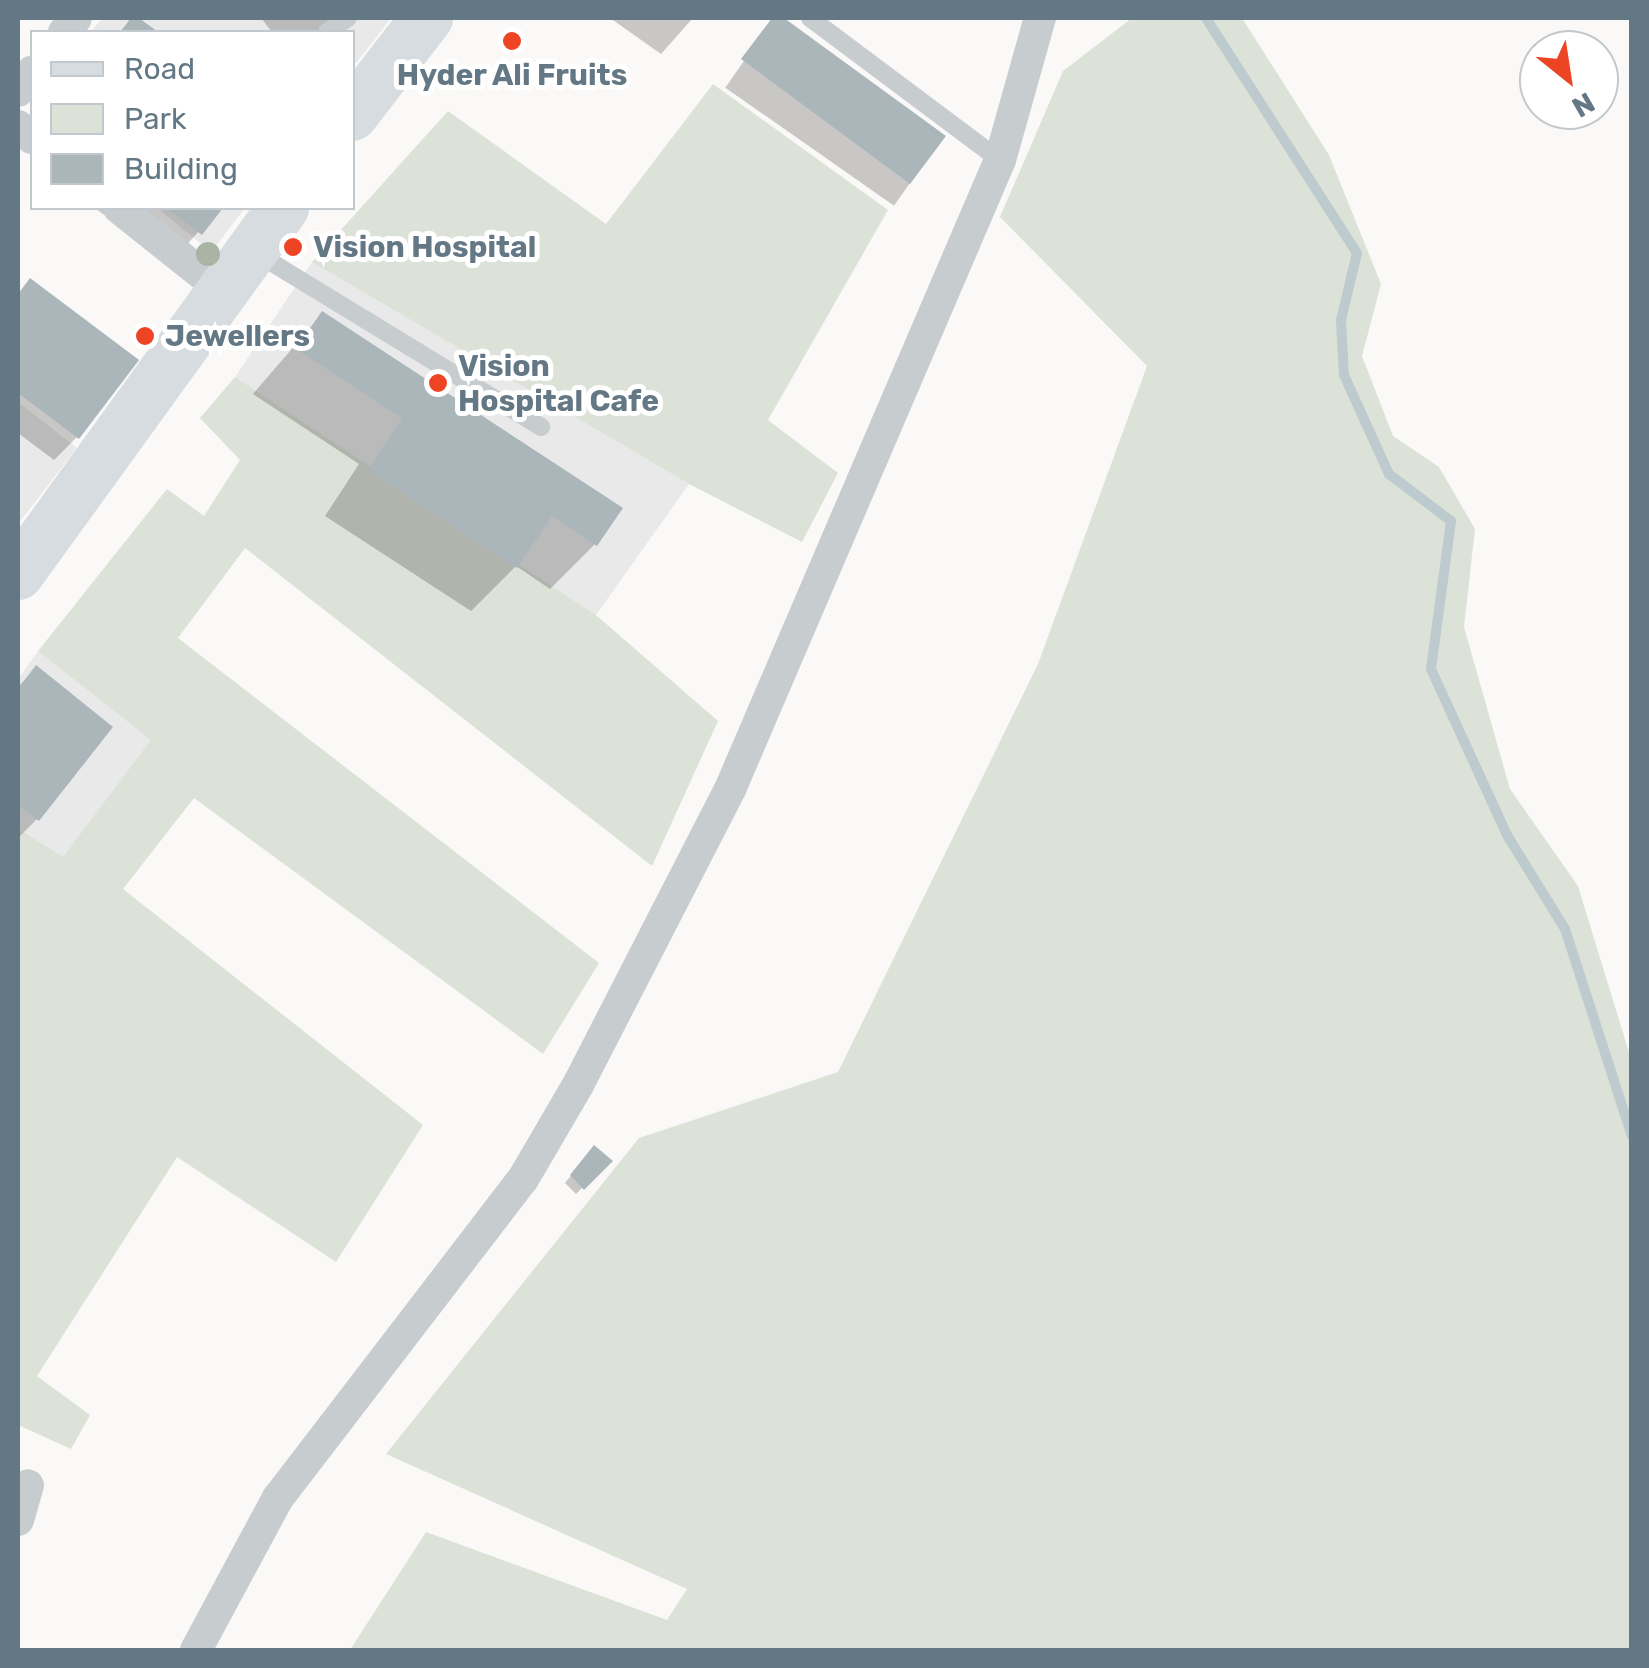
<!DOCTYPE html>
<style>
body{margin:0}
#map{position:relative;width:1649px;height:1668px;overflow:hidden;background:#faf9f7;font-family:Rubik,sans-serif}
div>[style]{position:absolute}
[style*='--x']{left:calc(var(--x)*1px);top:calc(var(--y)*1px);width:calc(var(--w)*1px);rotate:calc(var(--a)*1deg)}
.built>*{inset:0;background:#e8e9e8}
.green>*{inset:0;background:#dce2d8}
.shadow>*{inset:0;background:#0003;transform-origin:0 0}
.stream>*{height:10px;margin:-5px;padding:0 5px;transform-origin:5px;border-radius:5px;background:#bdcbce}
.building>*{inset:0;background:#abb6bb}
.lane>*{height:18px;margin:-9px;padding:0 9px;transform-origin:9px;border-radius:9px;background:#c7cccf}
.street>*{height:32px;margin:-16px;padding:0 16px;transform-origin:16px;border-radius:16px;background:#c7cccf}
.primary>*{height:52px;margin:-26px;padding:0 26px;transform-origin:26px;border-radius:26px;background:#d6dcdf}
.trees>*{width:24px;height:24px;margin:-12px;border-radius:50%;background:#aab4a5}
.dots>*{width:28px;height:28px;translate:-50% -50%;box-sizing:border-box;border:5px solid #fff;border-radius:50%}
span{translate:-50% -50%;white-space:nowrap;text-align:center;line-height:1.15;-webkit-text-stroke:10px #fff;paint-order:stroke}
.poi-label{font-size:30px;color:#637884;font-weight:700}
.left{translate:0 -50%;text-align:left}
.frame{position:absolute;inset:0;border:20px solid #637884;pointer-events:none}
.legend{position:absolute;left:30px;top:30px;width:325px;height:180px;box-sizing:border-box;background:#fff;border:2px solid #c1c9ce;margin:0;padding:12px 18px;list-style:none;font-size:30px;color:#637884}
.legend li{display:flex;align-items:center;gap:20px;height:50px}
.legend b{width:50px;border:2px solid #c1c9ce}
.north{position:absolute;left:1519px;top:30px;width:100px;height:100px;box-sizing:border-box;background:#fff;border:2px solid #c1c9ce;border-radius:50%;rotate:150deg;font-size:28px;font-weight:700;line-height:40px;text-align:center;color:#637884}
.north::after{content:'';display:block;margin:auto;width:35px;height:45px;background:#ed4424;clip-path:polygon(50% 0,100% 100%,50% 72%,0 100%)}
</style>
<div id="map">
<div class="built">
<div style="clip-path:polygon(103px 18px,391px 18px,353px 67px,352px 32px,90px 32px)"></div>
<div style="clip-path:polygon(157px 208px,245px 208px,211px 252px)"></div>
<div style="clip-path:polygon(312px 262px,689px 484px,596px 615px,235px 377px)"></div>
<div style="clip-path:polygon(18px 402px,77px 448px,18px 524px)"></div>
<div style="clip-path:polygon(38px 651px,152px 740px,63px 858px,18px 827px,18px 679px)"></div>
</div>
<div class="green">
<div style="clip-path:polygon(1132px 18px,1242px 18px,1329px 155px,1381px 284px,1362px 356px,1393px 436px,1439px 467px,1475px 529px,1464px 627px,1510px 789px,1578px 886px,1631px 1059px,1631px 1650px,350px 1650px,426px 1532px,667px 1620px,687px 1589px,386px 1454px,639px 1138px,838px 1072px,1038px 664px,1147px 366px,1000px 217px,1063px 71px)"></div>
<div style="clip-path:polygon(713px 84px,888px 210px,768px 420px,838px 473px,802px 542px,689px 484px,312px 262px,448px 111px,606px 224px)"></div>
<div style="clip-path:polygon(235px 377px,596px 615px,718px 721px,652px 866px,245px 548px,178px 638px,599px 963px,543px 1054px,194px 798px,123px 889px,423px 1125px,336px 1262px,177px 1157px,37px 1376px,90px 1415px,71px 1449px,18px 1425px,18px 828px,63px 857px,151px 740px,38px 651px,167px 489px,204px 516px,240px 460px,200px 418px)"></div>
</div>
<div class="shadow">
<div style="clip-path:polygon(261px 18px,347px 18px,326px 32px,272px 32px)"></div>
<div style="clip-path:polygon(610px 18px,693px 18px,661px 54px)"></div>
<div style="left:774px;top:18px;width:206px;height:85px;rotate:35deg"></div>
<div style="clip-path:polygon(95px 208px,220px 208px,169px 264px)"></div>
<div style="clip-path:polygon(30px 281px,77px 437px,54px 460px,18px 433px,18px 294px)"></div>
<div style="clip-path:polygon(322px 314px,595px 544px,550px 589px,516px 566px,471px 611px,325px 516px,359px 464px,253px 394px)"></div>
<div style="clip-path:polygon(36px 668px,37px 819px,18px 838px,18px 687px)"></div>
<div style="clip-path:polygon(588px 1155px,609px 1161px,576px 1194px,565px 1183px)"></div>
</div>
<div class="stream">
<div style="--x:1206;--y:18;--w:279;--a:57.3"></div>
<div style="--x:1357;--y:253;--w:69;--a:103.4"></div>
<div style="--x:1341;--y:320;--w:55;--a:86.9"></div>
<div style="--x:1344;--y:375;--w:109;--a:65.6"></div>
<div style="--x:1389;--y:474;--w:78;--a:37.2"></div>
<div style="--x:1451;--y:521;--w:149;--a:97.7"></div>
<div style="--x:1431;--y:669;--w:183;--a:65.4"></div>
<div style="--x:1507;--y:835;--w:110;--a:58.3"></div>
<div style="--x:1565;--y:929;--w:218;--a:72.1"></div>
</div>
<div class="building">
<div style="clip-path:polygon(131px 18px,139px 18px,158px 32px,120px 32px)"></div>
<div style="clip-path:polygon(772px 18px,784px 18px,946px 136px,910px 184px,741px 59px)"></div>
<div style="clip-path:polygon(166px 208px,223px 208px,202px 235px)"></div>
<div style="clip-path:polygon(30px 278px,139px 360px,79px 439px,18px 393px,18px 294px)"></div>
<div style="clip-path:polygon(322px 311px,623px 508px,597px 546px,552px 516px,517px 568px,368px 470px,402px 418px,296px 349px)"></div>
<div style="clip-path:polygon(36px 665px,113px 727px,39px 821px,18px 805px,18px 689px)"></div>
<div style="clip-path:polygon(594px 1145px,613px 1161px,584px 1190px,570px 1175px)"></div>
</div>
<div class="lane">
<div style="--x:810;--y:18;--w:237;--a:36.8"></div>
<div style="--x:327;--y:32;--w:25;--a:-34"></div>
<div style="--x:256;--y:253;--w:334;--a:31.4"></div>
</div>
<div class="street">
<div style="--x:64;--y:32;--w:18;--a:-49"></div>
<div style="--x:18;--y:91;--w:24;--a:-54"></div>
<div style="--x:18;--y:126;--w:18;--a:41"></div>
<div style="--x:119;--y:208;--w:132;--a:38.5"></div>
<div style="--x:18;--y:1520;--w:36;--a:-74"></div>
<div style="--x:196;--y:1650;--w:173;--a:-61.7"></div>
<div style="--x:278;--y:1498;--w:402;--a:-52.5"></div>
<div style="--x:523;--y:1179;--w:111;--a:-59.7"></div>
<div style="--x:579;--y:1083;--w:333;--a:-62.8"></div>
<div style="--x:731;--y:787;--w:682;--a:-66.78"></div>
<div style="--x:1000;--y:160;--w:148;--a:-74.3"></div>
</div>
<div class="primary">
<div style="--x:352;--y:115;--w:123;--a:-52.3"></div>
<div style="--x:18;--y:574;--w:452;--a:-54.1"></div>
</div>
<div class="trees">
<div style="left:208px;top:254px"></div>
</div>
<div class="dots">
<div style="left:512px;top:41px;background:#ed4424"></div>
<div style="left:293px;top:247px;background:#ed4424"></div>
<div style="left:145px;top:336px;background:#ed4424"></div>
<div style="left:438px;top:383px;background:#ed4424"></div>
</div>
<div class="poi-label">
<span style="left:512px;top:75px">Hyder Ali Fruits</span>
<span class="left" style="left:313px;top:247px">Vision Hospital</span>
<span class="left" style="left:165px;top:336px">Jewellers</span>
<span class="left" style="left:458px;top:383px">Vision<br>Hospital Cafe</span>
</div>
<div class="frame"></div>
<ul class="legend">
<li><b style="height:12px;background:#d6dcdf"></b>Road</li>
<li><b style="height:28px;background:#dce2d8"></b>Park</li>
<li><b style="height:28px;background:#abb6bb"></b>Building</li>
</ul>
<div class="north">N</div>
</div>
